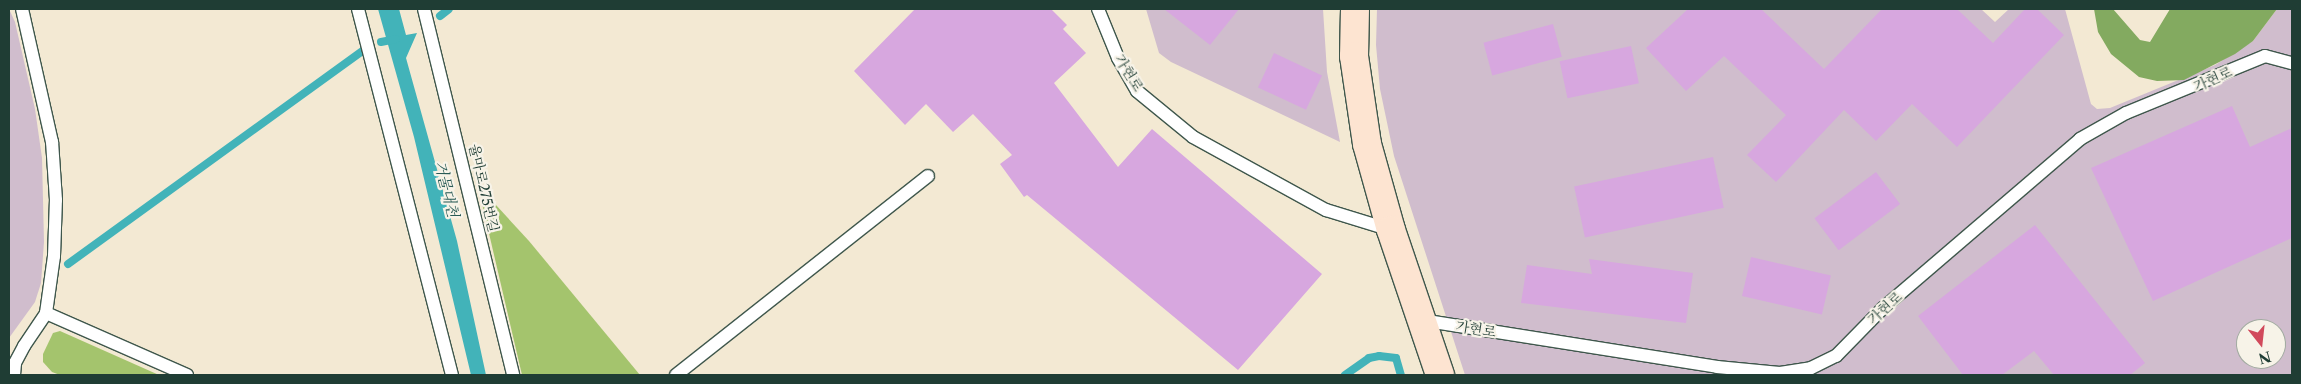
<!DOCTYPE html>
<meta charset="utf-8">
<style>
body{margin:0}
#map{position:relative;width:2301px;height:384px;overflow:hidden;background:#f3e9d3;font-family:"Libre Caslon Text","Noto Serif KR",serif}
div>[style]{position:absolute}
[style*='--x']{left:calc(var(--x)*1px);top:calc(var(--y)*1px);width:calc(var(--w)*1px);rotate:calc(var(--a)*1deg)}
.industrial>*{inset:0;background:#d0bdcd}
.green>*{inset:0;background:#a4c46d}
.forest>*{inset:0;background:#83aa60}
.water>*{inset:0;background:#42b3b9}
.stream>*{height:8px;margin:-4px;padding:0 4px;transform-origin:4px;border-radius:4px;background:#42b3b9}
.building>*{inset:0;background:#d7a7df;transform-origin:0 0}
.roads{filter:drop-shadow(1px 0 #3f574c) drop-shadow(-1px 0 #3f574c) drop-shadow(0 1px #3f574c) drop-shadow(0 -1px #3f574c)}
.lane>*{height:12px;margin:-6px;padding:0 6px;transform-origin:6px;border-radius:6px;background:#fff}
.secondary>*{height:28px;margin:-14px;padding:0 14px;transform-origin:14px;border-radius:14px;background:#fde4d1}
span{translate:-50% -50%;white-space:nowrap;text-align:center;line-height:1.15;-webkit-text-stroke:4.5px #f7f3e8;paint-order:stroke}
.street-label{font-size:14px;color:#1f3d34}
.water-label{font-size:15px;color:#285a55;font-style:italic}
.frame{position:absolute;inset:0;border:10px solid #1f3d34;pointer-events:none}
.north{position:absolute;left:2236px;top:319px;width:50px;height:50px;box-sizing:border-box;background:#f7f3e8;border:1px solid #a1aaa0;border-radius:50%;rotate:164deg;font-size:14px;font-weight:700;line-height:20px;text-align:center;color:#1f3d34}
.north::after{content:'';display:block;margin:auto;width:18px;height:22px;background:#d1495b;clip-path:polygon(50% 0,100% 100%,50% 72%,0 100%)}
</style>
<div id="map">
<div class="industrial">
<div style="clip-path:polygon(9px 9px,15px 22px,35px 109px,42px 158px,44px 242px,41px 283px,35px 302px,9px 338px)"></div>
<div style="clip-path:polygon(1146px 9px,1323px 9px,1327px 72px,1340px 142px,1171px 62px,1159px 53px)"></div>
<div style="clip-path:polygon(evenodd,1377px 9px,1981px 9px,1995px 22px,2009px 9px,2065px 9px,2091px 104px,2097px 109px,2110px 108px,2215px 65px,2253px 41px,2277px 9px,2292px 9px,2292px 375px,1465px 375px,1394px 156px,1380px 89px,1376px 45px,1377px 9px,2246px 329px,2276px 329px,2276px 359px,2246px 359px,2246px 329px)"></div>
</div>
<div class="green">
<div style="clip-path:polygon(484px 192px,529px 241px,640px 375px,522px 375px,481px 199px)"></div>
<div style="clip-path:polygon(60px 331px,159px 375px,60px 375px,52px 372px,43px 362px,43px 354px,53px 333px)"></div>
</div>
<div class="forest">
<div style="clip-path:polygon(2094px 9px,2113px 9px,2140px 40px,2150px 42px,2170px 9px,2277px 9px,2253px 41px,2235px 54px,2184px 80px,2157px 81px,2139px 77px,2111px 54px,2098px 32px)"></div>
</div>
<div class="water">
<div style="clip-path:polygon(378px 9px,399px 9px,406px 35px,417px 33px,406px 58px,457px 241px,486px 375px,471px 375px,414px 137px)"></div>
</div>
<div class="stream">
<div style="--x:440;--y:16;--w:11;--a:-38"></div>
<div style="--x:381;--y:42;--w:15;--a:-11"></div>
<div style="--x:68;--y:264;--w:363;--a:-35.9"></div>
<div style="--x:1345;--y:375;--w:29;--a:-35"></div>
<div style="--x:1369;--y:358;--w:10;--a:-11"></div>
<div style="--x:1379;--y:356;--w:17;--a:7"></div>
<div style="--x:1396;--y:358;--w:18;--a:74"></div>
</div>
<div class="building">
<div style="clip-path:polygon(915px 9px,1051px 9px,1067px 25px,1063px 29px,1086px 53px,1054px 83px,1118px 167px,1152px 129px,1322px 274px,1238px 370px,1027px 195px,1024px 197px,1000px 164px,1012px 155px,973px 114px,953px 132px,926px 104px,905px 125px,854px 71px)"></div>
<div style="clip-path:polygon(1164px 9px,1239px 9px,1210px 45px)"></div>
<div style="clip-path:polygon(1688px 9px,1761px 9px,1824px 69px,1882px 9px,1957px 9px,1993px 43px,2025px 9px,2037px 9px,2064px 35px,1957px 147px,1912px 104px,1876px 141px,1844px 110px,1776px 182px,1747px 155px,1786px 115px,1724px 56px,1686px 91px,1646px 48px)"></div>
<div style="left:1553px;top:24px;width:34px;height:72px;rotate:75deg"></div>
<div style="left:1631px;top:46px;width:38px;height:73px;rotate:78deg"></div>
<div style="left:1274px;top:53px;width:53px;height:38px;rotate:25deg"></div>
<div style="clip-path:polygon(2232px 106px,2250px 147px,2292px 128px,2292px 238px,2153px 301px,2091px 168px)"></div>
<div style="left:1713px;top:157px;width:52px;height:142px;rotate:78deg"></div>
<div style="left:1876px;top:172px;width:40px;height:77px;rotate:53deg"></div>
<div style="clip-path:polygon(2035px 225px,2145px 363px,2130px 375px,2054px 375px,2034px 351px,2002px 375px,1963px 375px,1918px 316px)"></div>
<div style="left:1751px;top:257px;width:82px;height:40px;rotate:13deg"></div>
<div style="clip-path:polygon(1589px 259px,1693px 273px,1686px 323px,1521px 303px,1527px 265px,1592px 274px)"></div>
</div>
<div class="roads">
<div class="lane">
<div style="--x:358;--y:9;--w:378;--a:75.6"></div>
<div style="--x:424;--y:9;--w:377;--a:76.3"></div>
<div style="--x:1098;--y:9;--w:53;--a:67.8"></div>
<div style="--x:1118;--y:58;--w:38;--a:60"></div>
<div style="--x:1137;--y:91;--w:72;--a:39.4"></div>
<div style="--x:1193;--y:137;--w:152;--a:28.8"></div>
<div style="--x:1326;--y:210;--w:68;--a:17.1"></div>
<div style="--x:46;--y:313;--w:154;--a:23.7"></div>
<div style="--x:1421;--y:320;--w:300;--a:9"></div>
<div style="--x:1717;--y:367;--w:63;--a:5.4"></div>
<div style="--x:1780;--y:373;--w:31;--a:-9"></div>
<div style="--x:1811;--y:368;--w:28;--a:-26"></div>
<div style="--x:1836;--y:356;--w:66;--a:-45.6"></div>
<div style="--x:1882;--y:309;--w:261;--a:-40.6"></div>
<div style="--x:2080;--y:139;--w:53;--a:-29.5"></div>
<div style="--x:2126;--y:113;--w:150;--a:-22.3"></div>
<div style="--x:2265;--y:56;--w:28;--a:15"></div>
<div style="--x:14;--y:375;--w:12;--a:-85"></div>
<div style="--x:15;--y:363;--w:19;--a:-62"></div>
<div style="--x:24;--y:346;--w:40;--a:-56"></div>
<div style="--x:46;--y:313;--w:58;--a:-82"></div>
<div style="--x:54;--y:256;--w:56;--a:-88"></div>
<div style="--x:56;--y:200;--w:58;--a:-93.9"></div>
<div style="--x:52;--y:142;--w:136;--a:-102.7"></div>
<div style="--x:676;--y:375;--w:321;--a:-38.3"></div>
</div>
<div class="secondary">
<div style="--x:1355;--y:9;--w:47;--a:91.2"></div>
<div style="--x:1354;--y:56;--w:89;--a:81.6"></div>
<div style="--x:1367;--y:144;--w:89;--a:74.4"></div>
<div style="--x:1391;--y:230;--w:153;--a:71.3"></div>
</div>
</div>
<div class="street-label">
<span style="left:1129px;top:73px;rotate:58deg">가현로</span>
<span style="left:2213px;top:79px;rotate:-24deg">가현로</span>
<span style="left:484px;top:188px;rotate:77deg">율마로275번길</span>
<span style="left:1885px;top:308px;rotate:-42deg">가현로</span>
<span style="left:1476px;top:329px;rotate:9deg">가현로</span>
</div>
<div class="water-label">
<span style="left:447px;top:189px;rotate:76deg">거물대천</span>
</div>
<div class="frame"></div>
<div class="north">N</div>
</div>
